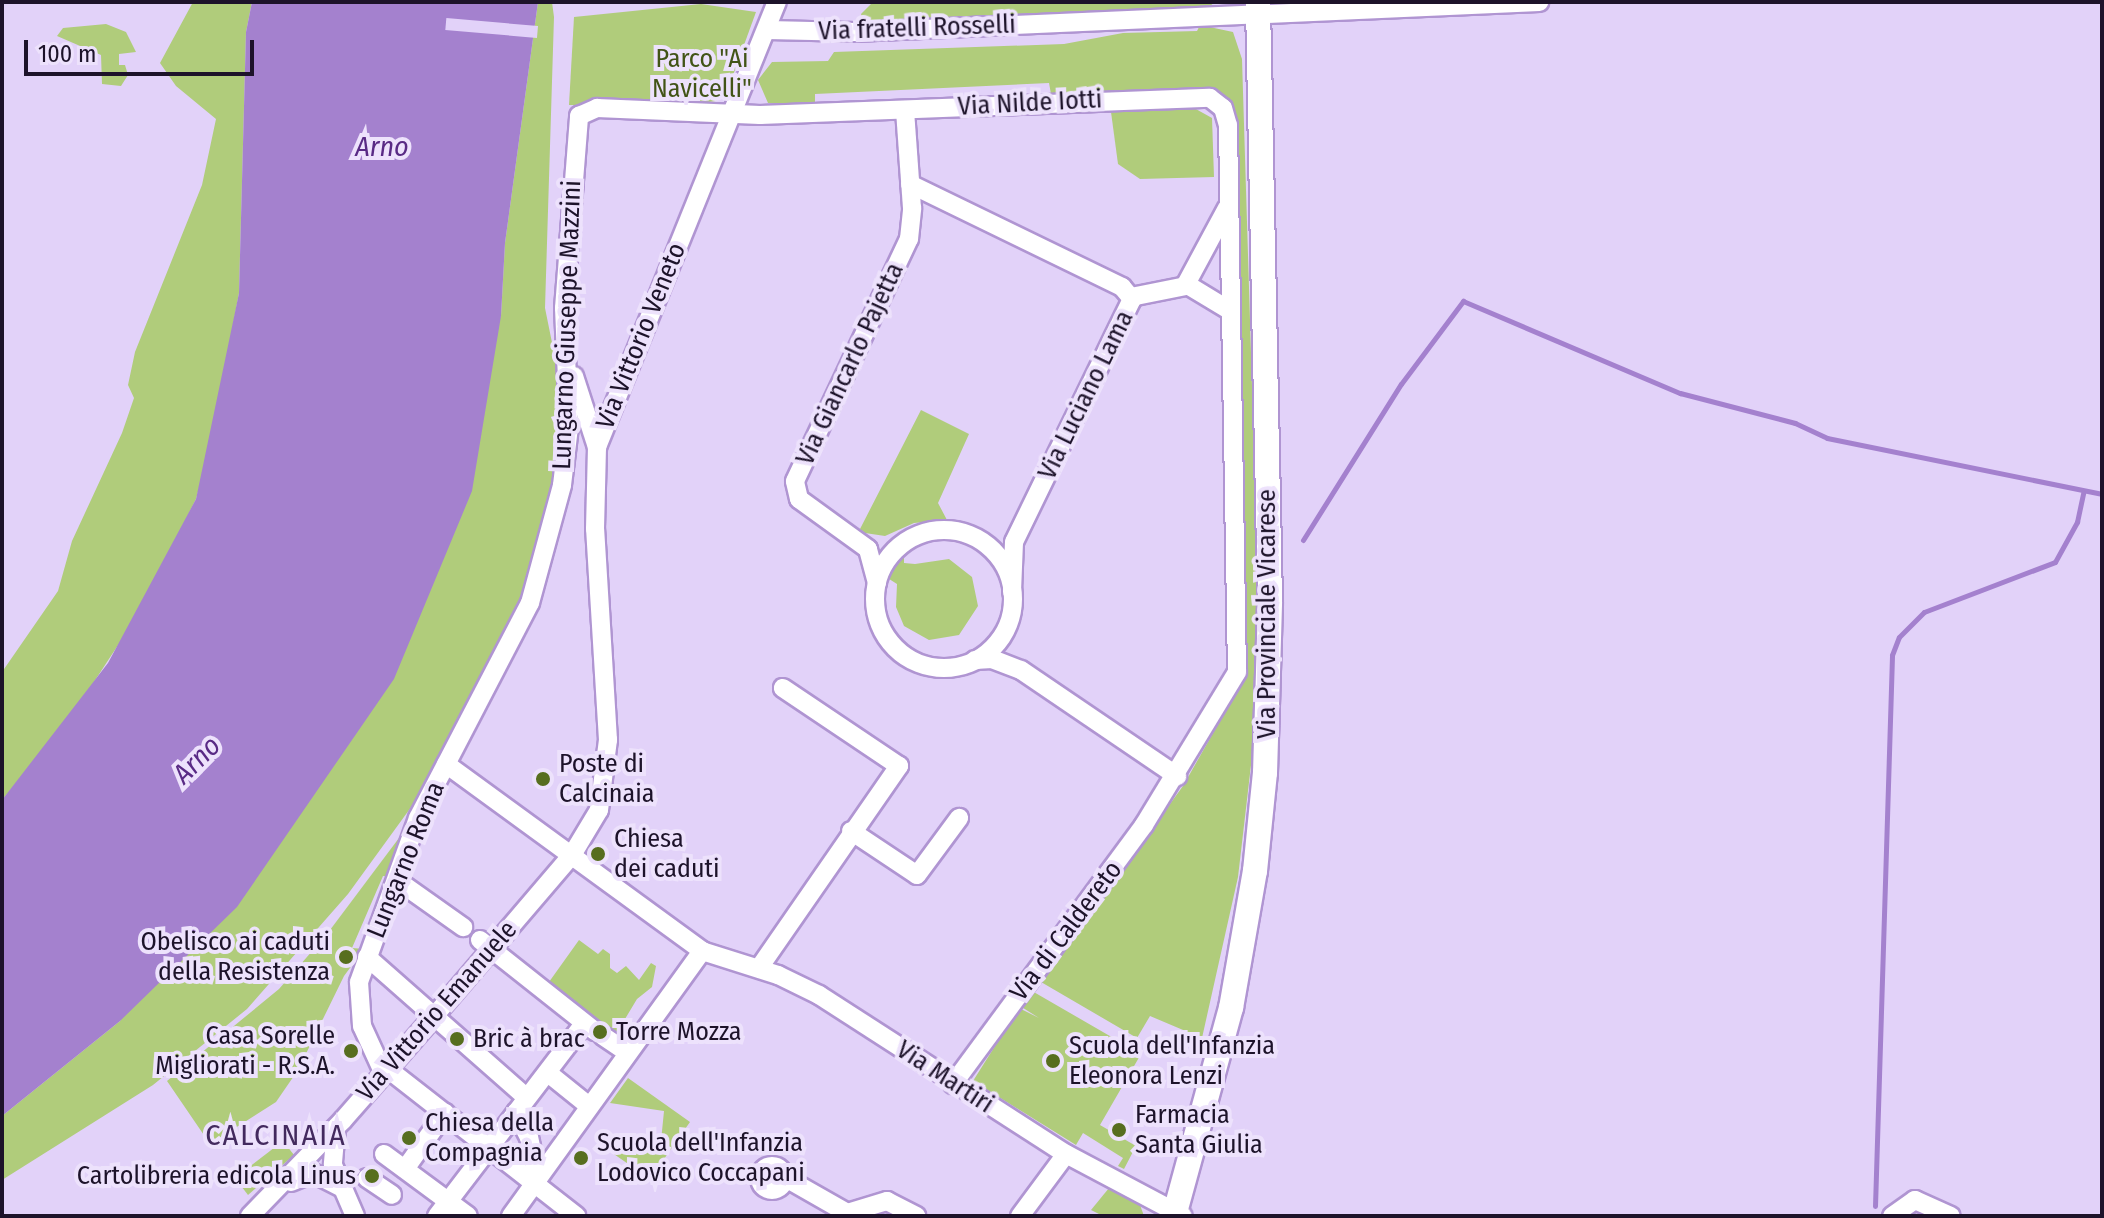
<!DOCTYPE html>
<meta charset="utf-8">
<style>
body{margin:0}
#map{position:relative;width:2104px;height:1218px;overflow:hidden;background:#e2d2f9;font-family:"Fira Sans Condensed",sans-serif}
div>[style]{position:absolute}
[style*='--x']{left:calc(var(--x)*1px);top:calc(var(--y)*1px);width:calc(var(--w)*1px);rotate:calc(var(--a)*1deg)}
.green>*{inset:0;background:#b0cc7b}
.water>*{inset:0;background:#a481ce}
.pier>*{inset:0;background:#e2d2f9;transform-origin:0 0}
.stream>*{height:5px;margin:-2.5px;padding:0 2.5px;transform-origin:2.5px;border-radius:2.5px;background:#a481ce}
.roads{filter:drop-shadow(2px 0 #b095d2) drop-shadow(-2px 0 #b095d2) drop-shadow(0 2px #b095d2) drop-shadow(0 -2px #b095d2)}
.minor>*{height:18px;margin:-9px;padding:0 9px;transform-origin:9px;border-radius:9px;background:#fff}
.minor>.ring{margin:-9px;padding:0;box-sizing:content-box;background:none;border:18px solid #fff;border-radius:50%}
.major>*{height:24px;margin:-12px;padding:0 12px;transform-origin:12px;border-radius:12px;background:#fff}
.dots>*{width:22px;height:22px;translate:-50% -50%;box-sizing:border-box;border:4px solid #ede2fc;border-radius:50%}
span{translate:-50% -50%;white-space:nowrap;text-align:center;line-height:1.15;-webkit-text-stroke:8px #ede2fc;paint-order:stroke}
.street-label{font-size:26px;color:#1d132a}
.park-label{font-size:26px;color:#425417}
.poi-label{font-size:26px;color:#1d132a}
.left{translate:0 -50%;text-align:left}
.right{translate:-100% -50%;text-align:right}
.water-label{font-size:28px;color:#592a85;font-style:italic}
.quarter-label{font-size:30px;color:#432a5e;letter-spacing:2px}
.frame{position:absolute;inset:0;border:4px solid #1d132a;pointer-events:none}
.scale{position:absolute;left:24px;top:40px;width:230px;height:36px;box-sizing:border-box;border:4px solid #1d132a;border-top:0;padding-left:10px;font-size:24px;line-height:28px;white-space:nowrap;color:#1d132a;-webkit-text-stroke:6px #ede2fc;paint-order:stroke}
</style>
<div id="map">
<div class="green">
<div style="clip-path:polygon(193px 2px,252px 2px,246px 32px,239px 293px,210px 447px,196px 499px,141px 610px,71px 717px,2px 800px,2px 672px,58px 591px,72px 541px,122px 433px,134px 398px,128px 385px,135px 352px,202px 185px,216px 119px,176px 86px,160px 63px)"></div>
<div style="clip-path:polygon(538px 2px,552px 2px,554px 17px,545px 308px,563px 397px,561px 455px,544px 534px,522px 601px,417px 799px,348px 894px,247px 1009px,153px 1085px,2px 1180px,2px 1116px,120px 1021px,501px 316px,505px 243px)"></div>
<div style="clip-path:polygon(873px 2px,1215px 2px,1210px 6px,864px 23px,861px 14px)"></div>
<div style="clip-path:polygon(701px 4px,756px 12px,728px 89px,716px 101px,682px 106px,569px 105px,574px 17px)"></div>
<div style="clip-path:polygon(106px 24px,126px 32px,136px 52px,119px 54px,119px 65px,125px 65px,128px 75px,121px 86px,102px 84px,101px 55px,57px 36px,63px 28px)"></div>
<div style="clip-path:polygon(1200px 25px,1233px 32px,1242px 59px,1261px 679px,1238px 877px,1202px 1038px,1150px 1016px,1137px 1038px,1041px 982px,1183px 786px,1246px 675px,1229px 103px,1217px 93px,1199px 88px,1051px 94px,1049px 83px,815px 94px,815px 104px,768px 103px,758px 80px,772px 62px,828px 61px,834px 52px,1064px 44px,1123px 33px,1197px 31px)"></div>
<div style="clip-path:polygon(1194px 108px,1212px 118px,1214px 177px,1140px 179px,1118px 164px,1111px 112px)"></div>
<div style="clip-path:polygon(921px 410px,969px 434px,938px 503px,947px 520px,914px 523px,885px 536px,865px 533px,860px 529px)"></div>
<div style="clip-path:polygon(904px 556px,904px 563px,915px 564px,949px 559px,972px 577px,978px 606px,959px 635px,929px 640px,904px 626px,896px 607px,897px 584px,886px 577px,891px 560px)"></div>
<div style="clip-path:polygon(411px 822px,392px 877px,383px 876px,352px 948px,364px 949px,344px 976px,298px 1070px,276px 1102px,210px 1144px,167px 1081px,279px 989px,327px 934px)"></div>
<div style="clip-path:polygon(579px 940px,598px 954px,603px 949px,610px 954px,610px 968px,617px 973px,626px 966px,639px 980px,651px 963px,656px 966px,652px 987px,637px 999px,613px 1039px,591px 1016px,584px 1017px,544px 989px)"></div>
<div style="clip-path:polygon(1032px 991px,1141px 1054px,1100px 1125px,1136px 1146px,1124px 1169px,1118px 1166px,1123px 1158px,1083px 1133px,1076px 1145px,973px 1081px,1019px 1008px,1039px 1018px,1020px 1006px)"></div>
<div style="clip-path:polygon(628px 1078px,690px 1122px,650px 1179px,608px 1150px,660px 1151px,664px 1111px,610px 1103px)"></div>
<div style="clip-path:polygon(283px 1141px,294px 1155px,248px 1195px,235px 1178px)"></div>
<div style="clip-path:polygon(1109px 1188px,1140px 1205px,1144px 1216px,1103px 1216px,1091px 1210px)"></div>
</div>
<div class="water">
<div style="clip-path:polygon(252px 2px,538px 2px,505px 243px,501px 316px,472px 491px,394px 679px,237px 907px,120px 1021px,2px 1116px,2px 800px,108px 663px,196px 499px,239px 293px,246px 32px)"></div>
</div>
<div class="pier">
<div style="left:538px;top:26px;width:12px;height:92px;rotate:95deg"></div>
</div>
<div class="stream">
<div style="--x:1303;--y:540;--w:184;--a:-57.9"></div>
<div style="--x:1401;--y:384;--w:104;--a:-53.2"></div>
<div style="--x:1463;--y:301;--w:236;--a:23"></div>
<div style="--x:1680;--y:393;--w:119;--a:14.6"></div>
<div style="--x:1795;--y:423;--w:35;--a:25"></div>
<div style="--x:1827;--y:438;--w:281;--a:11.5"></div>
<div style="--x:1875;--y:1206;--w:551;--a:-88.23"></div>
<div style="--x:1892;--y:655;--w:19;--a:-69"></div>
<div style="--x:1899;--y:637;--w:35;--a:-45"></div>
<div style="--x:1924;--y:612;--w:140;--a:-20.9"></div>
<div style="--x:2055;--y:562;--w:46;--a:-61.2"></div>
<div style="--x:2077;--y:522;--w:30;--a:-78"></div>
</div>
<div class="roads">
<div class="minor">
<div style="--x:768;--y:30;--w:87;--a:1.3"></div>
<div style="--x:855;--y:32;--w:685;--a:-2.51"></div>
<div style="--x:910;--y:184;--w:236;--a:25.9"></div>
<div style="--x:1122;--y:287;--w:16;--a:50"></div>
<div style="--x:1132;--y:299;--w:270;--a:115.9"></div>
<div style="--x:1014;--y:542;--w:50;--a:92.3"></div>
<div style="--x:1227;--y:208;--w:86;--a:118.3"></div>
<div style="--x:1186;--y:284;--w:50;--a:31.2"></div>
<div style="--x:1131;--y:297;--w:56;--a:-11.3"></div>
<div style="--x:574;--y:376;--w:75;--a:72.1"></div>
<div class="ring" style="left:875px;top:530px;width:120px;height:120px"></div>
<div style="--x:877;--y:583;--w:35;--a:-105"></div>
<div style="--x:868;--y:549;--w:85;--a:-144.1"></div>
<div style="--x:799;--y:499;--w:18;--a:-103"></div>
<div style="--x:795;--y:481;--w:268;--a:-64.8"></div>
<div style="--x:909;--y:239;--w:31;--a:-84"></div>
<div style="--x:912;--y:208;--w:98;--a:-94.1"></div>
<div style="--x:975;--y:660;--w:17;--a:-3"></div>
<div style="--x:992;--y:659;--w:31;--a:21"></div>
<div style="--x:1021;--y:670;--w:189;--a:34.2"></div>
<div style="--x:446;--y:764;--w:317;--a:36.1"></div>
<div style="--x:702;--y:951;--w:80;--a:17.5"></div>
<div style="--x:778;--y:975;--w:46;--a:26"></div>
<div style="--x:819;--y:995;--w:294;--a:32.8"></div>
<div style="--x:1066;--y:1154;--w:132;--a:27.9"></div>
<div style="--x:851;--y:831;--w:79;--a:33.7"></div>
<div style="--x:917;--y:875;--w:71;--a:-53.6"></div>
<div style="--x:398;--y:881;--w:80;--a:35.3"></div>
<div style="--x:480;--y:940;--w:147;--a:38.4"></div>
<div style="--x:367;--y:957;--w:213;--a:41.4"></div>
<div style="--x:759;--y:968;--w:246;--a:-55.3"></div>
<div style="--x:899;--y:766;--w:140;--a:-146.1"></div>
<div style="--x:603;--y:1036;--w:29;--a:34"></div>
<div style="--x:388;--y:1069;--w:239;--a:38"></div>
<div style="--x:548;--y:1073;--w:53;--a:38.8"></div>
<div style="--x:384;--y:1074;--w:53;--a:-114.6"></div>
<div style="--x:362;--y:1026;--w:44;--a:-93.9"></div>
<div style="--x:359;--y:982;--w:174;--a:-70.2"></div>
<div style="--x:418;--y:818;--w:242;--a:-62.5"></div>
<div style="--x:530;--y:603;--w:122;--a:-74.8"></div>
<div style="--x:562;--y:485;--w:58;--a:-83.1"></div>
<div style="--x:569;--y:427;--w:119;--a:-92.4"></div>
<div style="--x:564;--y:308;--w:193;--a:-85.5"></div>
<div style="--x:579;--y:116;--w:20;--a:-24"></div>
<div style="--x:597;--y:108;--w:163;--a:2.5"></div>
<div style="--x:760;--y:115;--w:450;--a:-2.2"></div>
<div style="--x:1210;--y:98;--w:16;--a:38"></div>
<div style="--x:1223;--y:108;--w:18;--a:74"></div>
<div style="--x:1228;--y:125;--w:547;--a:89.06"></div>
<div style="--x:1237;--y:672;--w:179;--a:121.3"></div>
<div style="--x:1144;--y:825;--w:322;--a:126.4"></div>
<div style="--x:516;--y:1112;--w:28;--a:63"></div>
<div style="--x:529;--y:1137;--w:43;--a:77.9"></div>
<div style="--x:336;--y:1128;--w:37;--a:95"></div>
<div style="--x:333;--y:1165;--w:56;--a:66.7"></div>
<div style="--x:384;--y:1154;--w:104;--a:36.4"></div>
<div class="ring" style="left:760px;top:1166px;width:6px;height:6px"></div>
<div style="--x:405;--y:1169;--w:69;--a:-54.5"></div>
<div style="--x:784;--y:1177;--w:73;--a:29.7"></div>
<div style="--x:847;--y:1213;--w:42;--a:-16.7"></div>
<div style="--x:887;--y:1201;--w:33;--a:27"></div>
<div style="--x:367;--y:1178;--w:30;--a:34"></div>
<div style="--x:291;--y:1182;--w:24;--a:-22"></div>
<div style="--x:313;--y:1173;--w:33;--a:27"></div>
<div style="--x:250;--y:1216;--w:134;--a:-45.9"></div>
<div style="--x:343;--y:1120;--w:141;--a:-48.7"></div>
<div style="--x:436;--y:1014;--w:209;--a:-49.5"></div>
<div style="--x:572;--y:855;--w:52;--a:-59"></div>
<div style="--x:599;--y:810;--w:71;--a:-82.7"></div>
<div style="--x:608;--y:740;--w:211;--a:-93.5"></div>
<div style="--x:595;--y:529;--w:82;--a:-88.6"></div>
<div style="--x:597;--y:447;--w:480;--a:-68"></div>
<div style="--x:437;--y:1216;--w:242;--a:-52.6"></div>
<div style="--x:511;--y:1216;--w:327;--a:-54.2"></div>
<div style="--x:1020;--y:1216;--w:77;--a:-53.4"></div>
<div style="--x:1892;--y:1216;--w:28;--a:-35"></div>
<div style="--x:1915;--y:1200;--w:39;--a:24"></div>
</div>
<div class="major">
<div style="--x:1174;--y:1216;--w:216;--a:-74.7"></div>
<div style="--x:1231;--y:1008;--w:139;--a:-80.1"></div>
<div style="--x:1255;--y:871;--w:99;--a:-84.2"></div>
<div style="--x:1265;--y:773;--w:171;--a:-88.3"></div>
<div style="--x:1270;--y:602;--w:600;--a:-91.15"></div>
</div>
</div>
<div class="dots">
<div style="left:543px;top:779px;background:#576e1f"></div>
<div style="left:598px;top:854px;background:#576e1f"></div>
<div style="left:346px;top:957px;background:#576e1f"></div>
<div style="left:600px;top:1032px;background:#576e1f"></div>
<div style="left:457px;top:1039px;background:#576e1f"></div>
<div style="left:351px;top:1051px;background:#576e1f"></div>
<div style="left:1053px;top:1061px;background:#576e1f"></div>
<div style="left:1119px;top:1130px;background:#576e1f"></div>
<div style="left:409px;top:1138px;background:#576e1f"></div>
<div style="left:581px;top:1158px;background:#576e1f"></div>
<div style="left:372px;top:1176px;background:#576e1f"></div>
</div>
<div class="street-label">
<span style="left:917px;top:28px;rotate:-2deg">Via fratelli Rosselli</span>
<span style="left:1030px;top:103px;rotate:-3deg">Via Nilde Iotti</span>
<span style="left:567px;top:325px;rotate:-88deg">Lungarno Giuseppe Mazzini</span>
<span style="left:641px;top:336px;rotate:-68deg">Via Vittorio Veneto</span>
<span style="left:850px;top:364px;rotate:-65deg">Via Giancarlo Pajetta</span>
<span style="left:1086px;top:395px;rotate:-64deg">Via Luciano Lama</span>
<span style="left:1267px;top:614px;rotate:-90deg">Via Provinciale Vicarese</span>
<span style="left:406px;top:860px;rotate:-68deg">Lungarno Roma</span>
<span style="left:1066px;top:931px;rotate:-53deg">Via di Caldereto</span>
<span style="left:437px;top:1011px;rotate:-49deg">Via Vittorio Emanuele</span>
<span style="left:945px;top:1077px;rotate:33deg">Via Martiri</span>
</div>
<div class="park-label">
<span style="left:702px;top:74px">Parco "Ai<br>Navicelli"</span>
</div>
<div class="poi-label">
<span class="left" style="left:559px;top:779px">Poste di<br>Calcinaia</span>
<span class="left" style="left:614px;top:854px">Chiesa<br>dei caduti</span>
<span class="right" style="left:330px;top:957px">Obelisco ai caduti<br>della Resistenza</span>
<span class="left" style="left:616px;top:1032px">Torre Mozza</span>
<span class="right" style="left:335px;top:1051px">Casa Sorelle<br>Migliorati - R.S.A.</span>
<span class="left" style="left:473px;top:1039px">Bric à brac</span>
<span class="left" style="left:1069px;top:1061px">Scuola dell'Infanzia<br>Eleonora Lenzi</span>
<span class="left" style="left:1135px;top:1130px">Farmacia<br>Santa Giulia</span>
<span class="left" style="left:425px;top:1138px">Chiesa della<br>Compagnia</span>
<span class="left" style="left:597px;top:1158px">Scuola dell'Infanzia<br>Lodovico Coccapani</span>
<span class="right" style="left:356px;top:1176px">Cartolibreria edicola Linus</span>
</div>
<div class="water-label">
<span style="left:382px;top:147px">Arno</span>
<span style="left:197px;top:760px;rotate:-45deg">Arno</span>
</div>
<div class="quarter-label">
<span style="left:276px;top:1135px">CALCINAIA</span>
</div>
<div class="frame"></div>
<div class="scale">100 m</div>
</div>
